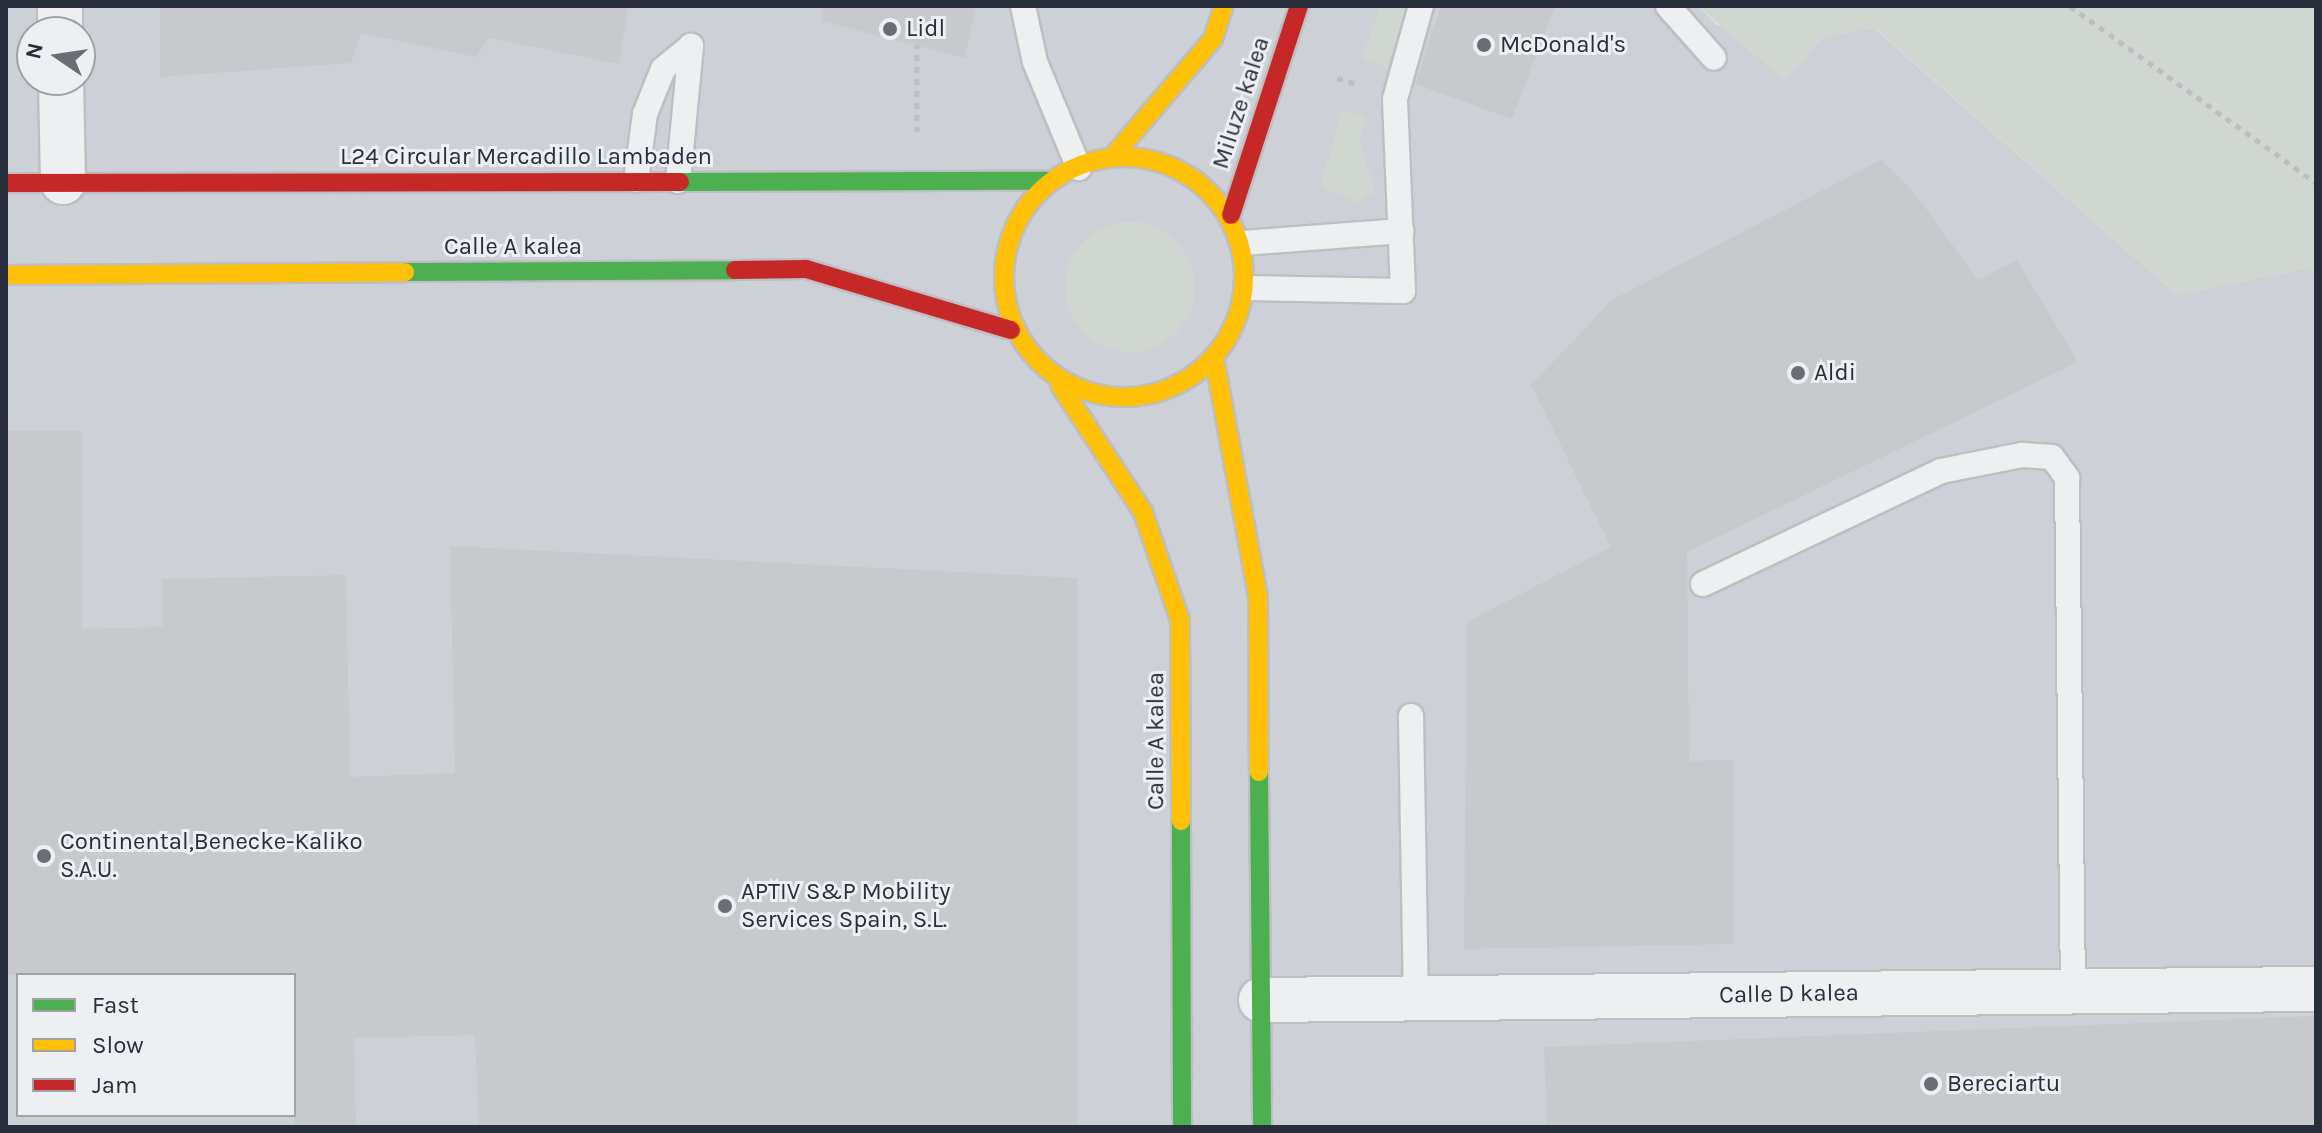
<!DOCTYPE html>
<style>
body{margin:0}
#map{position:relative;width:2322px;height:1133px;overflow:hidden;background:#dfe1e4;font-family:Karla,sans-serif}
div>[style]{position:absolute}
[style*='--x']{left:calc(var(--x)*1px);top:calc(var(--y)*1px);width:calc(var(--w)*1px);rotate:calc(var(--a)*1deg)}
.built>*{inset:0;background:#ced0d7}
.green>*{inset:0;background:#cfd7d0}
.round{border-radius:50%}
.building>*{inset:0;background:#c7c9cc}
.path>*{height:5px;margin-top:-2.5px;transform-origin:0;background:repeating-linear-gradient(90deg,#bebfc4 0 6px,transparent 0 12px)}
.roads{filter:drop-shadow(2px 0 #bdbfc2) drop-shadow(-2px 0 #bdbfc2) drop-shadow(0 2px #bdbfc2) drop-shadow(0 -2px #bdbfc2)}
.lane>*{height:24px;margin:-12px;padding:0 12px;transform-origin:12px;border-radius:12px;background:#eeeff1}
.street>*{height:44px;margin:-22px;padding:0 22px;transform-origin:22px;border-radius:22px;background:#eeeff1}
.fast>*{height:18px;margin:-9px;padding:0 9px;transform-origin:9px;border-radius:9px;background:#4caf50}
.slow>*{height:18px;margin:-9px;padding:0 9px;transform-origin:9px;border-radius:9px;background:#ffc107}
.slow>.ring{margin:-9px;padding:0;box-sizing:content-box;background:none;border:18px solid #ffc107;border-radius:50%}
.jam>*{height:18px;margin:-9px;padding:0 9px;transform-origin:9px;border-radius:9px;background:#c62828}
.dots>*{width:22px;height:22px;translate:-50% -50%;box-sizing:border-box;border:4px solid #edeff3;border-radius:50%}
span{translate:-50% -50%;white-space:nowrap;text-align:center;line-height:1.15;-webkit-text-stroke:6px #edeff3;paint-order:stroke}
.poi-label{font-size:24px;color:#282e3b}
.left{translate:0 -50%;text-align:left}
.street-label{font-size:24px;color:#282e3b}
.frame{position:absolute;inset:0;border:8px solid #282e3b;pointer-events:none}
.legend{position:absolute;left:16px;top:973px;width:280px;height:144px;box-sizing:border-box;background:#edeff3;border:2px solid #9ea2a9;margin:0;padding:10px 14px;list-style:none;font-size:24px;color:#282e3b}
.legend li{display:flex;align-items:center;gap:16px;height:40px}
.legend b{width:40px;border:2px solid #9ea2a9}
.north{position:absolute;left:16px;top:16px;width:80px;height:80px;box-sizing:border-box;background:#edeff3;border:2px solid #9ea2a9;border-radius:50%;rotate:283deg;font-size:22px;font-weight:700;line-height:32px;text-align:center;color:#282e3b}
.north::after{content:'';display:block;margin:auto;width:28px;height:36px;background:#686d76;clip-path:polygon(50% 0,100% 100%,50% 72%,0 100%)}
</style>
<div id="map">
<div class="built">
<div style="clip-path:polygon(evenodd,6px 6px,1698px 6px,1717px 25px,1825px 36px,1874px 28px,2177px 295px,2309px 268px,2316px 277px,2316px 1127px,6px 1127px,6px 6px,32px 32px,80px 32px,80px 80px,32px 80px,32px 32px,6px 6px,18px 975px,294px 975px,294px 1115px,18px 1115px,18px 975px)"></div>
</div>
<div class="green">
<div style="clip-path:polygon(1380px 6px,1408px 6px,1386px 67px,1362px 59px)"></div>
<div style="clip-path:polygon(1698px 6px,2316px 6px,2316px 277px,2309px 268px,2177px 295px,1875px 28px,1825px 36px,1785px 81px)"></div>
<div style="clip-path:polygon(1342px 109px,1366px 118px,1360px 144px,1375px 191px,1357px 203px,1321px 186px)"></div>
<div class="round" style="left:1065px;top:222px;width:130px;height:130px"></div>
</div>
<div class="building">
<div style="clip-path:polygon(160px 6px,628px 6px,619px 64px,489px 38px,476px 57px,361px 33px,351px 63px,160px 77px)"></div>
<div style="clip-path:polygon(824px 6px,976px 6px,965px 58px,822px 21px)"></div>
<div style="clip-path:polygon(1441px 6px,1555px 6px,1512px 119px,1415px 84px)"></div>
<div style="clip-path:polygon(1881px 160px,1916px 195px,1978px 280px,2017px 260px,2078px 362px,1687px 552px,1689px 761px,1733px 760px,1734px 944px,1464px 949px,1467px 622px,1611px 547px,1531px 385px,1612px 300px)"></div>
<div style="clip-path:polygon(6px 431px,82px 431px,82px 629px,163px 627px,162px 579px,346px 575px,350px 777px,455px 773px,450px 546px,1077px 578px,1078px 1127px,479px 1127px,475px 1035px,354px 1038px,356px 1127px,294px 1127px,294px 975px,6px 975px)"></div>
<div style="clip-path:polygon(2316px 1016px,2316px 1127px,1547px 1127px,1544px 1047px)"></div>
</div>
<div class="path">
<div style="--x:2070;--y:6;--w:303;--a:35.7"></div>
<div style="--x:1337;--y:78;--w:23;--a:18"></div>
<div style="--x:917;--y:132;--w:87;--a:-90"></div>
</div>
<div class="roads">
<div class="lane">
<div style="--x:1023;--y:6;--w:57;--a:77.9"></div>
<div style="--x:1035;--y:62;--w:115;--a:67.5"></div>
<div style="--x:1668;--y:6;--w:69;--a:48.5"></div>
<div style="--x:636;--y:180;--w:67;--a:-82.2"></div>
<div style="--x:645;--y:114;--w:48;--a:-68.2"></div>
<div style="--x:663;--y:69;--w:36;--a:-39"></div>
<div style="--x:678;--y:181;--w:136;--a:-84.5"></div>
<div style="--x:1243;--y:243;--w:159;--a:-4.3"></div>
<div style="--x:1247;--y:288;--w:156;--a:1.1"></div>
<div style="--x:1403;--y:291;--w:192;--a:-92.4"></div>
<div style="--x:1395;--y:99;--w:97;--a:-74.4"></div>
<div style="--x:1703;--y:584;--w:263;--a:-25.4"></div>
<div style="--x:1941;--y:471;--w:83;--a:-11.2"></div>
<div style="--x:2022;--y:455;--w:30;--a:4"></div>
<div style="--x:2052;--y:457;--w:26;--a:54"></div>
<div style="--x:2067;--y:478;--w:514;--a:89.33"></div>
<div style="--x:1411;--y:716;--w:282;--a:89"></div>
</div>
<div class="street">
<div style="--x:60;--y:6;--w:26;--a:90"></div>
<div style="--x:61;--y:80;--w:102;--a:88.9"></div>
<div style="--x:1261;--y:1000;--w:1055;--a:-0.6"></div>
</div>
<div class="fast">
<div style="--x:680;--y:182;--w:366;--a:-0.2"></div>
<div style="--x:405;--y:272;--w:330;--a:-0.3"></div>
<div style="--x:1259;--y:772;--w:355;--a:89.5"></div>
<div style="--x:1181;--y:821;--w:306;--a:89.8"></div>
</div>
<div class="slow">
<div style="--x:1115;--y:154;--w:151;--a:-49.6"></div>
<div style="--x:1213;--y:39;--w:35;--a:-72"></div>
<div class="ring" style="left:1004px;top:157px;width:222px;height:222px"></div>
<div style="--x:6;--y:275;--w:399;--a:-0.4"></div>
<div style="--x:1215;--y:362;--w:239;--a:79.6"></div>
<div style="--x:1258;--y:597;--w:175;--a:89.7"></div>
<div style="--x:1060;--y:385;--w:152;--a:56.8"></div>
<div style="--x:1143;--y:512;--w:114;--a:71.1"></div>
<div style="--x:1180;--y:620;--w:201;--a:89.7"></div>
</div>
<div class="jam">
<div style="--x:6;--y:183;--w:674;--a:-0.09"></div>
<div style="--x:1231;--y:215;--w:220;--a:-72"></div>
<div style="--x:735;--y:270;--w:71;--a:-0.8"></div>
<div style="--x:806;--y:269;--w:214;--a:16.6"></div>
</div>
</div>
<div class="dots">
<div style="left:890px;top:29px;background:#686d76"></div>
<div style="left:1484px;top:45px;background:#686d76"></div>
<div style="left:1798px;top:373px;background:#686d76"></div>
<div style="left:44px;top:856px;background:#686d76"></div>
<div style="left:725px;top:906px;background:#686d76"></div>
<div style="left:1931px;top:1084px;background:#686d76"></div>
</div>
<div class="poi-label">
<span class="left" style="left:906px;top:29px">Lidl</span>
<span class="left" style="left:1500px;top:45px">McDonald's</span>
<span class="left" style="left:1814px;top:373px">Aldi</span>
<span class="left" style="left:60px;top:856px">Continental,Benecke-Kaliko<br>S.A.U.</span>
<span class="left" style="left:741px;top:906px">APTIV S&amp;P Mobility<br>Services Spain, S.L.</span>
<span class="left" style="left:1947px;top:1084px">Bereciartu</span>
</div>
<div class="street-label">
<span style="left:1241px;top:103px;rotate:-72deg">Miluze kalea</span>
<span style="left:526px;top:157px">L24 Circular Mercadillo Lambaden</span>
<span style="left:513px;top:247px">Calle A kalea</span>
<span style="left:1156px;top:741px;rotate:-90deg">Calle A kalea</span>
<span style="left:1789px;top:994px;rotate:-1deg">Calle D kalea</span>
</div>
<div class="frame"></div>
<ul class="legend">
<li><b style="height:10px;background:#4caf50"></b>Fast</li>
<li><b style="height:10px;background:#ffc107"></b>Slow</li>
<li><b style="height:10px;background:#c62828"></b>Jam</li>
</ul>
<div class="north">N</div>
</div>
